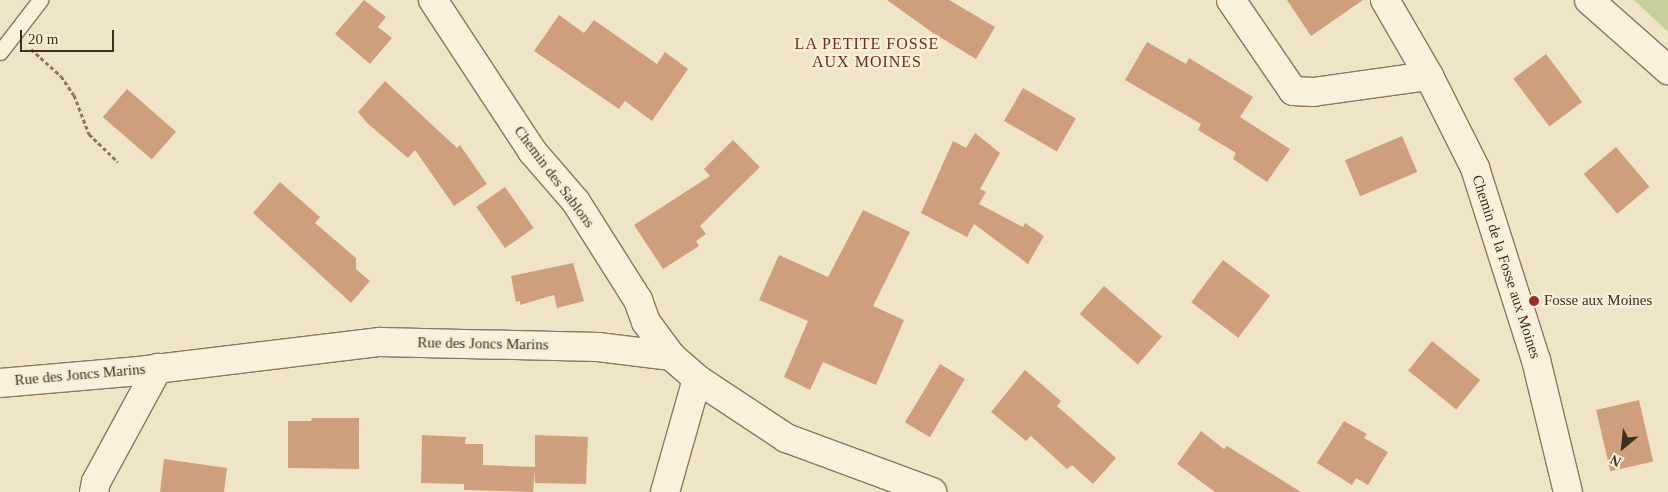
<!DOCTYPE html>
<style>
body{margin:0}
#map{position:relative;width:1668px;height:492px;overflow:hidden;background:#f0e4c8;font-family:Georgia,serif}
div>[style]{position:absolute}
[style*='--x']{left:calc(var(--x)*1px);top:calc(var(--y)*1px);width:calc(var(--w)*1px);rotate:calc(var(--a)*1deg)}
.green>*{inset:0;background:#c9cf9b}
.building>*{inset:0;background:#cf9f7d;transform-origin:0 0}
.path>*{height:3px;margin-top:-1.5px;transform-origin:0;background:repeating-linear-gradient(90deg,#8d765c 0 4px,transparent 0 6.5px)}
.roads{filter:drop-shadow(1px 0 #8d765c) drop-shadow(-1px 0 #8d765c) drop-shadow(0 1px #8d765c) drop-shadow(0 -1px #8d765c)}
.lane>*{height:15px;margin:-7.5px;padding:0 7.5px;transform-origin:7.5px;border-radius:7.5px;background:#faf1dc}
.street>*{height:28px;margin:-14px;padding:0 14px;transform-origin:14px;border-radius:14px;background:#faf1dc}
.dots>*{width:14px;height:14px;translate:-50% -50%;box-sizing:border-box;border:2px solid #f7eed8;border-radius:50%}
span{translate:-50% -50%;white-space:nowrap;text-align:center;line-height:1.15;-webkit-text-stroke:5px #f7eed8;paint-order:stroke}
.street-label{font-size:15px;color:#3d2e20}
.poi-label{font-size:15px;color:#3d2e20}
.left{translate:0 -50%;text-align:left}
.neighbourhood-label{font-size:16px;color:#6b2e1e;letter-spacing:1px}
.north{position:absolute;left:1598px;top:422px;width:50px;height:50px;-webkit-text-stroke:4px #f7eed8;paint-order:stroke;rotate:208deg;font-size:14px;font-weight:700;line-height:20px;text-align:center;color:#3d2e20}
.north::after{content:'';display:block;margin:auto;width:18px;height:22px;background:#3d2e20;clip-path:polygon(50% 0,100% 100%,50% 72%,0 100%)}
.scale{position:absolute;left:20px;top:30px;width:94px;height:22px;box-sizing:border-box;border:2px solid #3d2e20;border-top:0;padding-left:6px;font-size:15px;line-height:18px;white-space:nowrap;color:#3d2e20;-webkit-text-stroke:4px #f7eed8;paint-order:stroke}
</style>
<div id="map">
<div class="green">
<div style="clip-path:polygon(1634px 0,1668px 0,1668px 32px)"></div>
</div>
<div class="building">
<div style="clip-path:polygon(364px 0,386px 17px,378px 27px,392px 38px,370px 64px,335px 34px)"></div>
<div style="clip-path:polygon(887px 0,949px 0,995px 27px,976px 59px,933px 33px)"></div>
<div style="clip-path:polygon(1287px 0,1363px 0,1311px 36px)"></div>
<div style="clip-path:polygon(559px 15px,584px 33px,594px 20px,657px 64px,665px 52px,688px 69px,652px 121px,625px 101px,619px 109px,534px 51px)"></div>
<div style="clip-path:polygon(1147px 42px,1186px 64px,1189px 58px,1253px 97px,1240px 117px,1290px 149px,1267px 182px,1233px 159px,1236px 153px,1198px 130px,1201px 124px,1125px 80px)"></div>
<div style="left:1546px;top:54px;width:60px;height:41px;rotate:53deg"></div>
<div style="clip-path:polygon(385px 81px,457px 148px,460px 145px,487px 184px,454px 206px,415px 150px,408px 158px,367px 123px,358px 112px)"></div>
<div style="left:1023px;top:88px;width:61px;height:38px;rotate:30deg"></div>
<div style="left:127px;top:89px;width:65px;height:37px;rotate:41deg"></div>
<div style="clip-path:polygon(975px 133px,1000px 153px,980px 189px,986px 192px,979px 204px,1023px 227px,1025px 223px,1044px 236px,1028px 264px,974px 224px,967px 237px,921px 213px,953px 141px,966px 148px)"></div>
<div style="left:1402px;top:136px;width:39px;height:62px;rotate:67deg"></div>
<div style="clip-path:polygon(733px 140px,760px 167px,700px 226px,706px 234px,696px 241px,699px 246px,663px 269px,634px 225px,710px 176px,704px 169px)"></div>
<div style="left:1616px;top:147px;width:52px;height:42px;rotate:50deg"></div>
<div style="clip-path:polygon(280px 182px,320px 217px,315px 223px,356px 258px,356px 269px,370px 281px,351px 303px,253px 213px)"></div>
<div style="left:505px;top:187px;width:50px;height:35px;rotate:55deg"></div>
<div style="clip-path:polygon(863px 210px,910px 232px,873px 306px,904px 320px,876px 385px,823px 362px,810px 390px,784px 377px,808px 321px,759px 300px,779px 255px,828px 277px)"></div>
<div style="left:1223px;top:260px;width:59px;height:53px;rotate:37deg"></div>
<div style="clip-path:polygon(573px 263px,584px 301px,557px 308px,554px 295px,520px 305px,520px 301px,516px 302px,511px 276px)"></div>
<div style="left:1104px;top:286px;width:77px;height:37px;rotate:41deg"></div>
<div style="left:1432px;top:341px;width:62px;height:38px;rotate:39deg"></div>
<div style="left:940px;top:364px;width:29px;height:68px;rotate:31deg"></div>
<div style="clip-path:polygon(1025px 370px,1061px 401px,1057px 406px,1116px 458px,1093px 484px,1072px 465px,1067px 469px,1031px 436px,1026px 441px,991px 412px)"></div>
<div style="left:1639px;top:400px;width:63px;height:44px;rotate:77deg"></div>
<div style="clip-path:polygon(312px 418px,359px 418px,359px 469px,288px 468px,288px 421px,311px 421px)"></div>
<div style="clip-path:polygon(1344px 421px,1367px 434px,1364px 438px,1388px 452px,1368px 485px,1356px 478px,1352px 485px,1317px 463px)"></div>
<div style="clip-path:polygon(1201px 431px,1224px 449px,1227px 446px,1301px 492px,1215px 492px,1177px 464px)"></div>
<div style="clip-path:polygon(422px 435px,466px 437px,465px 444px,483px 444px,483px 465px,535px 467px,535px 435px,588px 437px,586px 484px,535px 483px,535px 470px,533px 492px,464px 490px,464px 484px,421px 483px)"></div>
<div style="clip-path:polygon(164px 459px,227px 468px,224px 492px,160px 492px)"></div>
</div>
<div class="path">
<div style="--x:31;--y:49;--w:40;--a:42"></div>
<div style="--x:61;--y:76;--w:23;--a:56"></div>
<div style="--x:74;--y:95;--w:42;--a:69"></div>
<div style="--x:89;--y:134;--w:40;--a:44"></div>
</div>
<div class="roads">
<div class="lane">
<div style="--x:0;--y:52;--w:66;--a:-52.4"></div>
</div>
<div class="street">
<div style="--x:433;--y:0;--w:181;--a:56.7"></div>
<div style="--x:532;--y:151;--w:67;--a:49.2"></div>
<div style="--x:576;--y:202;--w:116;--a:57.7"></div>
<div style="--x:638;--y:300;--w:23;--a:70"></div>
<div style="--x:646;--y:322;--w:42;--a:53.7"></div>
<div style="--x:671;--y:356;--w:35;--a:41"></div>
<div style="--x:697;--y:379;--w:107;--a:33.5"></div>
<div style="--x:786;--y:438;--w:156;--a:20.3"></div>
<div style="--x:1231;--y:0;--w:110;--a:55.7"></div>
<div style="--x:1293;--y:91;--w:20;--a:3"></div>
<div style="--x:1313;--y:92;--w:117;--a:-7.9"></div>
<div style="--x:1385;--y:0;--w:88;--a:59.9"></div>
<div style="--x:1429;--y:76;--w:103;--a:63.4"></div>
<div style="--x:1475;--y:168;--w:201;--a:72.4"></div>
<div style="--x:1536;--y:360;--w:136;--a:76.4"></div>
<div style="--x:1589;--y:0;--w:106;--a:41.5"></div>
<div style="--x:0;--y:383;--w:140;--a:-4.9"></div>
<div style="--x:139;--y:371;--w:243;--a:-6.9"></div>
<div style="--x:380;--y:342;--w:218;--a:1.3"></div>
<div style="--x:598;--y:347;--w:74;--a:7"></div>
<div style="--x:94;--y:492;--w:10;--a:-79"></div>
<div style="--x:96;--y:482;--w:130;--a:-61.5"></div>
<div style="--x:665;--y:492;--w:117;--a:-74.2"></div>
</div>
</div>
<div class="dots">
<div style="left:1534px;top:301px;background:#9e2a2b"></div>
</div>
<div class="street-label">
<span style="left:554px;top:177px;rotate:53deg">Chemin des Sablons</span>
<span style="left:1506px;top:267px;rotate:72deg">Chemin de la Fosse aux Moines</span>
<span style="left:483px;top:344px;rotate:1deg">Rue des Joncs Marins</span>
<span style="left:80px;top:375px;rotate:-5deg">Rue des Joncs Marins</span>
</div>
<div class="poi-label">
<span class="left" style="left:1544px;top:301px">Fosse aux Moines</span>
</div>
<div class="neighbourhood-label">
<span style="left:867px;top:53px">LA PETITE FOSSE<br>AUX MOINES</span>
</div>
<div class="north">N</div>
<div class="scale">20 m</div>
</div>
